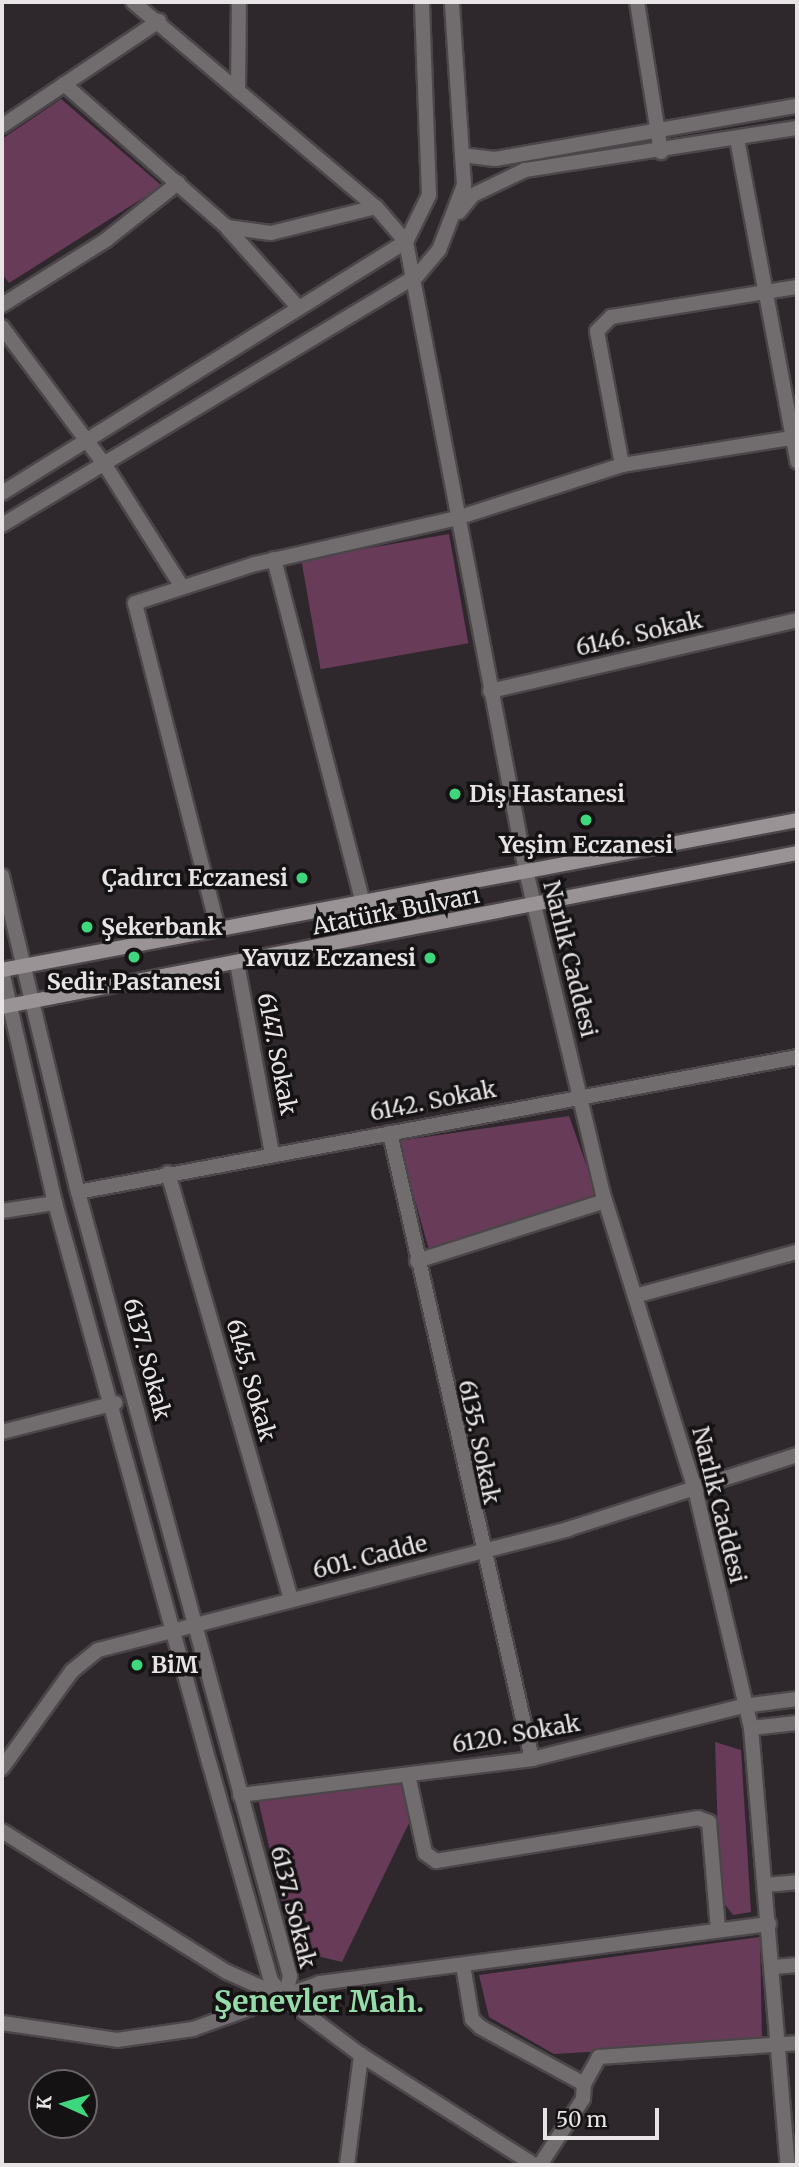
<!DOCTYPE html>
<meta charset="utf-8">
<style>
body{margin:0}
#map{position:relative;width:799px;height:2167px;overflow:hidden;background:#2e282c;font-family:Merriweather,serif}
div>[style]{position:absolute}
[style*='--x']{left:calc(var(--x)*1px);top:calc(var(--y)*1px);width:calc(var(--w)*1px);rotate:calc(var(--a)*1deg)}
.green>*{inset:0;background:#683b58;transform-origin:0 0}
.roads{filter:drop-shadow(2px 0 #4c464a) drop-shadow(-2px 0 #4c464a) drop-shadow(0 2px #4c464a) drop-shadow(0 -2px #4c464a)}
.minor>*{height:14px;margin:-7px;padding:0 7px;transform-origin:7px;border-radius:7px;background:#716d6f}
.tertiary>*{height:14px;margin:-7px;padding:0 7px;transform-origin:7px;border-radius:7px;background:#716d6f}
.secondary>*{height:14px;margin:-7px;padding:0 7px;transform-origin:7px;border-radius:7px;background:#999396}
.dots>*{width:19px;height:19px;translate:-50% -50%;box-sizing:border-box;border:4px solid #151213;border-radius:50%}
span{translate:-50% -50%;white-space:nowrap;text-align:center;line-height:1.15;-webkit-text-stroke:7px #151213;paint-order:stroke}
.street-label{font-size:23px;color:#e8e4e6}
.poi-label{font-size:23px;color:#e8e4e6;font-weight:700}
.left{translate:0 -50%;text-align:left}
.right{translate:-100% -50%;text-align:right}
.district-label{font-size:30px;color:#95dca9;font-weight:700}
.frame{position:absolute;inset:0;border:4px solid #e8e4e6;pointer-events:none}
.north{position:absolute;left:28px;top:2069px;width:70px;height:70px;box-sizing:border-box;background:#151213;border:2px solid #696667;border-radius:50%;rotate:274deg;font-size:19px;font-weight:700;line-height:28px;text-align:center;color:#e8e4e6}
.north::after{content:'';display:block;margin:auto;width:24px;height:32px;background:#3fd77d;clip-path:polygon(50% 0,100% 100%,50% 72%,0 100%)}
.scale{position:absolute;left:543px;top:2108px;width:116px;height:32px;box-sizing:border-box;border:4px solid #e8e4e6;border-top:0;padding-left:9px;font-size:21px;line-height:24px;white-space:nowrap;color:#e8e4e6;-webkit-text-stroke:5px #151213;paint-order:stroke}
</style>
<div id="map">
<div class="green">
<div style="clip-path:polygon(61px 99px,162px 186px,9px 283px,2px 274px,2px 139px)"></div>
<div style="left:449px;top:534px;width:111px;height:150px;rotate:80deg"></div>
<div style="clip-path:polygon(569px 1116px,598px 1198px,430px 1253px,398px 1141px)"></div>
<div style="clip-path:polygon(715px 1742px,741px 1750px,751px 1912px,733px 1915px,720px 1898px)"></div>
<div style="clip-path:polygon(406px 1784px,410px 1821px,342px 1962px,293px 1950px,258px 1799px)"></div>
<div style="clip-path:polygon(760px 1937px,762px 2042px,554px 2054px,489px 2017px,479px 1975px)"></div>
</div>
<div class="roads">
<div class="minor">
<div style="--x:133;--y:2;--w:318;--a:40.2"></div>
<div style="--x:376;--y:207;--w:46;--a:49.4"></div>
<div style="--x:637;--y:2;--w:152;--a:80.9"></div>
<div style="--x:64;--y:84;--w:217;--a:41.3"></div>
<div style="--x:227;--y:227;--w:44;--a:7.8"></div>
<div style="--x:271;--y:233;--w:108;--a:-13.9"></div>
<div style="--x:238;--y:91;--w:89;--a:-89.4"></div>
<div style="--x:2;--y:126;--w:189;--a:-33.8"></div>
<div style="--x:737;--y:139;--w:328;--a:79.4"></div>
<div style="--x:228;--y:229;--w:106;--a:48.1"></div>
<div style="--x:2;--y:305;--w:123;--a:-32"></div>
<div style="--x:106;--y:240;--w:92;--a:-38.4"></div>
<div style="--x:2;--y:327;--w:172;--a:53.3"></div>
<div style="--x:105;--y:465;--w:144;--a:57.7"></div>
<div style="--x:622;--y:465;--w:136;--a:-100.6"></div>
<div style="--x:597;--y:331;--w:20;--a:-45"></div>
<div style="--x:611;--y:317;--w:188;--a:-9.2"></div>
<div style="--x:2;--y:493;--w:476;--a:-31.9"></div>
<div style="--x:406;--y:242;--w:52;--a:-63.9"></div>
<div style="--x:429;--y:195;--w:193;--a:-92.1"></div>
<div style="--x:274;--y:559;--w:354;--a:75.5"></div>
<div style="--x:490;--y:691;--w:315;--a:-13"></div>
<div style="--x:526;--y:871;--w:332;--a:76.6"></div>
<div style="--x:603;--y:1194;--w:309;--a:72.7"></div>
<div style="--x:695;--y:1489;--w:245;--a:76.8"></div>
<div style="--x:751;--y:1728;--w:439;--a:85.2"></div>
<div style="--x:218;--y:929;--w:336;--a:-104.3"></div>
<div style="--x:135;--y:603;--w:126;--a:-18"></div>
<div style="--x:255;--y:564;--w:207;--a:-12.8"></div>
<div style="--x:457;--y:518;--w:173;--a:-17.8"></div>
<div style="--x:622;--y:465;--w:171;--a:-9.1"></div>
<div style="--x:237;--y:963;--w:193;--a:79.6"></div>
<div style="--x:390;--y:1133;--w:642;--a:77.22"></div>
<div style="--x:168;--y:1173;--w:444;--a:73.9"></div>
<div style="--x:78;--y:1192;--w:732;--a:-10.63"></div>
<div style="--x:2;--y:1211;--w:54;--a:-8.6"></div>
<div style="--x:417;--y:1261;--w:197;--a:-17.7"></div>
<div style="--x:635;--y:1296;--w:168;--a:-15.2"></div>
<div style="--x:2;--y:1432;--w:117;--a:-14.4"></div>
<div style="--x:751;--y:1728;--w:46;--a:-6.2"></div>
<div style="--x:2;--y:1768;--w:120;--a:-54.2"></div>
<div style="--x:72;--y:1671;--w:33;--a:-39"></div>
<div style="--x:98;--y:1650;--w:485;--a:-14.4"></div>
<div style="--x:568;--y:1529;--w:241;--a:-17.9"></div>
<div style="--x:408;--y:1775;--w:80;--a:77.7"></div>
<div style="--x:425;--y:1853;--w:14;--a:36"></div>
<div style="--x:436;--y:1861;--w:266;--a:-9.3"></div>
<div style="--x:698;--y:1818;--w:12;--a:20"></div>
<div style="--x:709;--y:1822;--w:108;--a:85.2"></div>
<div style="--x:240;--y:1795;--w:294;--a:-7"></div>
<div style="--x:532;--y:1759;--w:218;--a:-14.1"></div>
<div style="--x:743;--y:1706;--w:54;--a:-7.4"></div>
<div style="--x:765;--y:1885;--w:32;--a:-5"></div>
<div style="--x:463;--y:1965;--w:55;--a:80.5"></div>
<div style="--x:472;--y:2019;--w:11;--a:45"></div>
<div style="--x:480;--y:2027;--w:119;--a:28.7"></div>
<div style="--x:584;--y:2084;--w:15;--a:94"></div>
<div style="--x:583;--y:2099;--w:79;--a:123.1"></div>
<div style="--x:774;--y:1967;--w:23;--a:-5"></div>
<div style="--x:2;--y:2023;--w:116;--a:8.4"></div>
<div style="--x:117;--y:2040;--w:77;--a:-8.2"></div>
<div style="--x:193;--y:2029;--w:135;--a:-19.9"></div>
<div style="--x:320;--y:1983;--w:453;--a:-7.5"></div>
<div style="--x:584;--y:2084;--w:31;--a:-61"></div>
<div style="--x:599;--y:2057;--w:198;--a:-4"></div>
<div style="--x:347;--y:2165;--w:111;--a:-82.7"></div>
</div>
<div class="tertiary">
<div style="--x:462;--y:155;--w:33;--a:7"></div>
<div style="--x:495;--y:159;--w:307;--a:-10"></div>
<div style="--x:459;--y:212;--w:22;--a:-51"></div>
<div style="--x:473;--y:195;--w:58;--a:-25.7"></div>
<div style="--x:525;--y:170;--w:275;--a:-8.8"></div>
<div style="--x:406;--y:242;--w:640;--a:79.2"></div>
<div style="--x:2;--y:525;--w:484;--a:-31"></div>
<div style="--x:417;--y:276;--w:34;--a:-50"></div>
<div style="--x:439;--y:250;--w:70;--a:-69"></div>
<div style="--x:464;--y:185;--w:183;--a:-93.8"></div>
<div style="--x:2;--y:876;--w:325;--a:76.5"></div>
<div style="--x:78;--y:1192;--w:812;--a:74.87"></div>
<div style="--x:290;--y:1976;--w:23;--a:103"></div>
<div style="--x:285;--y:1998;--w:22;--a:-129"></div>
<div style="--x:271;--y:1981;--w:223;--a:-105.8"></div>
<div style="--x:210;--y:1766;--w:584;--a:-105.39"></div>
<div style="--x:55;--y:1203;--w:237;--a:-102.9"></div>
<div style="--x:2;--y:1831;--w:266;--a:32.1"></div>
<div style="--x:227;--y:1972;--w:64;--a:24.1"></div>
<div style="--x:285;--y:1998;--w:95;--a:36.9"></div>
<div style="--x:361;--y:2055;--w:205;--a:32.4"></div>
</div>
<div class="secondary">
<div style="--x:2;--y:970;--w:809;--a:-10.68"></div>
<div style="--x:2;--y:1007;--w:810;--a:-10.96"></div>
</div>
</div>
<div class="dots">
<div style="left:455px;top:794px;background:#3fd77d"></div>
<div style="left:586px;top:820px;background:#3fd77d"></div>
<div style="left:302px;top:878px;background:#3fd77d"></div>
<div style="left:87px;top:927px;background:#3fd77d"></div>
<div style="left:134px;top:957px;background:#3fd77d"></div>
<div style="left:430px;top:958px;background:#3fd77d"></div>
<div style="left:137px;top:1665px;background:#3fd77d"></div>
</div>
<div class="street-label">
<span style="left:639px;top:634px;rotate:-13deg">6146. Sokak</span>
<span style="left:396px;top:911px;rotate:-11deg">Atatürk Bulvarı</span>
<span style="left:570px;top:959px;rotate:76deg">Narlık Caddesi</span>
<span style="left:277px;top:1054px;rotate:79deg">6147. Sokak</span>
<span style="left:433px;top:1101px;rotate:-11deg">6142. Sokak</span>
<span style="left:147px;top:1359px;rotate:75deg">6137. Sokak</span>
<span style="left:251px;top:1380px;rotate:74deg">6145. Sokak</span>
<span style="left:479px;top:1442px;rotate:78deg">6135. Sokak</span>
<span style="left:719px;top:1505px;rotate:76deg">Narlık Caddesi</span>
<span style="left:370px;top:1557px;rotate:-14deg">601. Cadde</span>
<span style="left:516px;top:1734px;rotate:-10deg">6120. Sokak</span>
<span style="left:293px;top:1907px;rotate:76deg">6137. Sokak</span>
</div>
<div class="poi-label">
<span class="left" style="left:469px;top:794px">Diş Hastanesi</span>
<span style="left:586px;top:845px">Yeşim Eczanesi</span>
<span class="right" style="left:288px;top:878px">Çadırcı Eczanesi</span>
<span class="left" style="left:101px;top:927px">Şekerbank</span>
<span class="right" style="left:416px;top:958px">Yavuz Eczanesi</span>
<span style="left:134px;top:982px">Sedir Pastanesi</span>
<span class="left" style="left:151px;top:1665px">BiM</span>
</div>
<div class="district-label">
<span style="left:319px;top:2001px">Şenevler Mah.</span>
</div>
<div class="frame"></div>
<div class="north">K</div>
<div class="scale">50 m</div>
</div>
